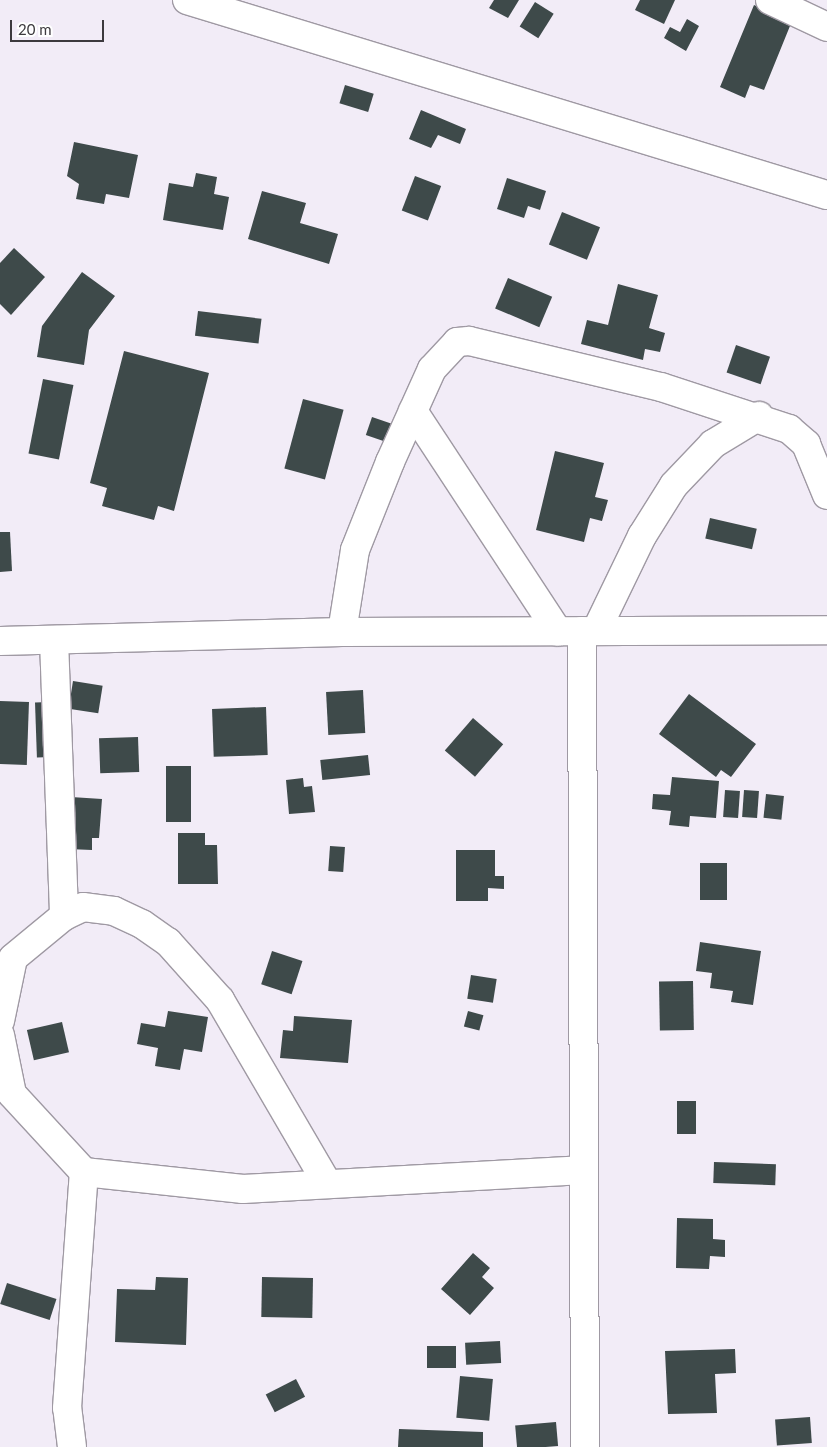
<!DOCTYPE html>
<style>
body{margin:0}
#map{position:relative;width:827px;height:1447px;overflow:hidden;background:#f2ecf7;font-family:Lato,sans-serif}
div>[style]{position:absolute}
[style*='--x']{left:calc(var(--x)*1px);top:calc(var(--y)*1px);width:calc(var(--w)*1px);rotate:calc(var(--a)*1deg)}
.building>*{inset:0;background:#3e4a4a;transform-origin:0 0}
.roads{filter:drop-shadow(1px 0 #9f99a3) drop-shadow(-1px 0 #9f99a3) drop-shadow(0 1px #9f99a3) drop-shadow(0 -1px #9f99a3)}
.minor>*{height:28px;margin:-14px;padding:0 14px;transform-origin:14px;border-radius:14px;background:#fff}
span{translate:-50% -50%;white-space:nowrap;text-align:center;line-height:1.15;-webkit-text-stroke:5px #fff;paint-order:stroke}
.scale{position:absolute;left:10px;top:20px;width:94px;height:22px;box-sizing:border-box;border:2px solid #3d3a3e;border-top:0;padding-left:6px;font-size:15px;line-height:18px;white-space:nowrap;color:#3d3a3e;-webkit-text-stroke:4px #fff;paint-order:stroke}
</style>
<div id="map">
<div class="building">
<div style="clip-path:polygon(494px 0,519px 0,508px 18px,489px 8px)"></div>
<div style="clip-path:polygon(640px 0,675px 0,664px 24px,635px 10px)"></div>
<div style="left:535px;top:2px;width:22px;height:29px;rotate:32deg"></div>
<div style="clip-path:polygon(754px 5px,792px 21px,764px 90px,750px 85px,745px 98px,720px 87px)"></div>
<div style="clip-path:polygon(687px 19px,699px 26px,686px 51px,664px 38px,670px 27px,680px 32px)"></div>
<div style="left:345px;top:85px;width:30px;height:19px;rotate:17deg"></div>
<div style="clip-path:polygon(421px 110px,466px 129px,460px 144px,438px 135px,431px 148px,409px 139px)"></div>
<div style="clip-path:polygon(74px 142px,138px 155px,129px 198px,106px 194px,104px 204px,76px 199px,79px 184px,67px 176px)"></div>
<div style="clip-path:polygon(196px 173px,217px 177px,214px 194px,229px 197px,223px 230px,163px 220px,169px 183px,193px 187px)"></div>
<div style="left:415px;top:176px;width:28px;height:37px;rotate:21deg"></div>
<div style="clip-path:polygon(507px 178px,546px 191px,540px 210px,528px 206px,524px 218px,497px 209px)"></div>
<div style="clip-path:polygon(262px 191px,306px 203px,300px 223px,338px 234px,329px 264px,248px 239px)"></div>
<div style="left:562px;top:212px;width:41px;height:35px;rotate:22deg"></div>
<div style="clip-path:polygon(14px 248px,45px 277px,11px 315px,0 304px,0 263px)"></div>
<div style="clip-path:polygon(82px 272px,115px 296px,89px 330px,84px 365px,37px 357px,42px 326px)"></div>
<div style="left:508px;top:278px;width:48px;height:33px;rotate:23deg"></div>
<div style="clip-path:polygon(618px 284px,658px 295px,649px 328px,665px 333px,660px 352px,645px 349px,643px 360px,581px 344px,587px 320px,608px 325px)"></div>
<div style="left:198px;top:311px;width:64px;height:25px;rotate:7deg"></div>
<div style="left:736px;top:345px;width:36px;height:29px;rotate:19deg"></div>
<div style="clip-path:polygon(124px 351px,209px 373px,174px 511px,158px 506px,154px 520px,102px 506px,107px 488px,90px 483px)"></div>
<div style="left:43px;top:379px;width:31px;height:76px;rotate:11deg"></div>
<div style="left:303px;top:399px;width:42px;height:72px;rotate:15deg"></div>
<div style="left:372px;top:417px;width:24px;height:19px;rotate:19deg"></div>
<div style="clip-path:polygon(555px 451px,604px 463px,595px 497px,608px 500px,602px 521px,590px 518px,584px 542px,536px 530px)"></div>
<div style="left:710px;top:518px;width:48px;height:21px;rotate:13deg"></div>
<div style="clip-path:polygon(0 532px,10px 532px,12px 571px,0 572px)"></div>
<div style="left:73px;top:681px;width:30px;height:28px;rotate:9deg"></div>
<div style="left:363px;top:690px;width:43px;height:37px;rotate:87deg"></div>
<div style="clip-path:polygon(689px 694px,756px 744px,731px 777px,721px 770px,716px 777px,659px 734px)"></div>
<div style="left:0;top:701px;width:29px;height:63px;rotate:2deg"></div>
<div style="left:49px;top:702px;width:55px;height:14px;rotate:88deg"></div>
<div style="left:266px;top:707px;width:48px;height:54px;rotate:88deg"></div>
<div style="left:473px;top:718px;width:40px;height:43px;rotate:41deg"></div>
<div style="left:138px;top:737px;width:35px;height:39px;rotate:88deg"></div>
<div style="left:368px;top:755px;width:20px;height:48px;rotate:84deg"></div>
<div style="left:166px;top:766px;width:25px;height:56px"></div>
<div style="clip-path:polygon(672px 777px,719px 781px,716px 818px,690px 816px,689px 827px,669px 825px,671px 811px,652px 809px,653px 794px,670px 795px)"></div>
<div style="clip-path:polygon(303px 778px,304px 787px,312px 786px,315px 812px,289px 814px,286px 780px)"></div>
<div style="left:725px;top:790px;width:15px;height:27px;rotate:4deg"></div>
<div style="left:744px;top:790px;width:15px;height:27px;rotate:4deg"></div>
<div style="left:766px;top:794px;width:18px;height:24px;rotate:6deg"></div>
<div style="clip-path:polygon(71px 797px,102px 799px,99px 838px,92px 838px,92px 850px,68px 849px)"></div>
<div style="clip-path:polygon(178px 833px,205px 833px,205px 845px,217px 845px,218px 884px,178px 884px)"></div>
<div style="left:330px;top:846px;width:15px;height:25px;rotate:4deg"></div>
<div style="clip-path:polygon(456px 850px,495px 850px,495px 876px,504px 876px,504px 889px,488px 888px,488px 901px,456px 901px)"></div>
<div style="left:700px;top:863px;width:27px;height:37px"></div>
<div style="clip-path:polygon(700px 942px,761px 951px,753px 1005px,731px 1002px,733px 991px,710px 988px,712px 973px,696px 971px)"></div>
<div style="left:272px;top:951px;width:32px;height:35px;rotate:18deg"></div>
<div style="left:471px;top:975px;width:26px;height:24px;rotate:9deg"></div>
<div style="left:693px;top:981px;width:49px;height:34px;rotate:89deg"></div>
<div style="clip-path:polygon(168px 1011px,208px 1017px,202px 1052px,184px 1049px,180px 1070px,155px 1066px,158px 1048px,137px 1044px,141px 1023px,165px 1027px)"></div>
<div style="left:468px;top:1011px;width:16px;height:16px;rotate:15deg"></div>
<div style="clip-path:polygon(294px 1016px,352px 1020px,348px 1063px,280px 1058px,283px 1030px,293px 1031px)"></div>
<div style="left:62px;top:1022px;width:31px;height:36px;rotate:77deg"></div>
<div style="left:677px;top:1101px;width:19px;height:33px"></div>
<div style="left:714px;top:1162px;width:62px;height:21px;rotate:2deg"></div>
<div style="clip-path:polygon(677px 1218px,713px 1219px,713px 1239px,725px 1240px,725px 1257px,710px 1256px,709px 1269px,676px 1268px)"></div>
<div style="clip-path:polygon(473px 1253px,490px 1268px,482px 1277px,494px 1288px,470px 1315px,441px 1289px)"></div>
<div style="clip-path:polygon(156px 1277px,188px 1278px,186px 1345px,115px 1342px,117px 1289px,155px 1290px)"></div>
<div style="left:262px;top:1277px;width:51px;height:40px;rotate:1deg"></div>
<div style="left:7px;top:1283px;width:52px;height:22px;rotate:18deg"></div>
<div style="left:500px;top:1341px;width:22px;height:35px;rotate:87deg"></div>
<div style="left:427px;top:1346px;width:29px;height:22px"></div>
<div style="clip-path:polygon(735px 1349px,736px 1373px,715px 1374px,717px 1413px,668px 1414px,665px 1351px)"></div>
<div style="left:460px;top:1376px;width:33px;height:42px;rotate:5deg"></div>
<div style="left:296px;top:1379px;width:20px;height:34px;rotate:63deg"></div>
<div style="left:810px;top:1417px;width:26px;height:35px;rotate:86deg"></div>
<div style="left:556px;top:1422px;width:24px;height:41px;rotate:85deg"></div>
<div style="clip-path:polygon(399px 1429px,483px 1432px,483px 1447px,398px 1447px)"></div>
</div>
<div class="roads">
<div class="minor">
<div style="--x:187;--y:0;--w:669;--a:16.95"></div>
<div style="--x:770;--y:0;--w:63;--a:25.3"></div>
<div style="--x:413;--y:411;--w:264;--a:56.7"></div>
<div style="--x:582;--y:631;--w:816;--a:89.79"></div>
<div style="--x:596;--y:631;--w:106;--a:-64.2"></div>
<div style="--x:642;--y:536;--w:60;--a:-57.9"></div>
<div style="--x:674;--y:485;--w:57;--a:-46.4"></div>
<div style="--x:713;--y:444;--w:54;--a:-31.3"></div>
<div style="--x:342;--y:632;--w:83;--a:-81"></div>
<div style="--x:355;--y:550;--w:95;--a:-68.3"></div>
<div style="--x:390;--y:462;--w:102;--a:-65.7"></div>
<div style="--x:432;--y:369;--w:37;--a:-47"></div>
<div style="--x:457;--y:342;--w:12;--a:-5"></div>
<div style="--x:469;--y:341;--w:197;--a:13.5"></div>
<div style="--x:661;--y:387;--w:135;--a:18.2"></div>
<div style="--x:789;--y:429;--w:23;--a:41"></div>
<div style="--x:806;--y:444;--w:55;--a:67.6"></div>
<div style="--x:54;--y:640;--w:276;--a:87.9"></div>
<div style="--x:0;--y:641;--w:342;--a:-1.5"></div>
<div style="--x:342;--y:632;--w:485;--a:-0.2"></div>
<div style="--x:0;--y:1021;--w:64;--a:-78.3"></div>
<div style="--x:13;--y:958;--w:66;--a:-39.5"></div>
<div style="--x:64;--y:916;--w:21;--a:-25"></div>
<div style="--x:83;--y:907;--w:31;--a:7"></div>
<div style="--x:114;--y:911;--w:31;--a:25"></div>
<div style="--x:142;--y:924;--w:32;--a:35"></div>
<div style="--x:168;--y:942;--w:78;--a:48.1"></div>
<div style="--x:220;--y:1000;--w:212;--a:59.7"></div>
<div style="--x:0;--y:1035;--w:60;--a:78.5"></div>
<div style="--x:12;--y:1094;--w:106;--a:47.3"></div>
<div style="--x:84;--y:1172;--w:160;--a:6.1"></div>
<div style="--x:243;--y:1189;--w:339;--a:-3.2"></div>
<div style="--x:72;--y:1447;--w:39;--a:-97"></div>
<div style="--x:67;--y:1408;--w:237;--a:-85.9"></div>
</div>
</div>
<div class="scale">20 m</div>
</div>
